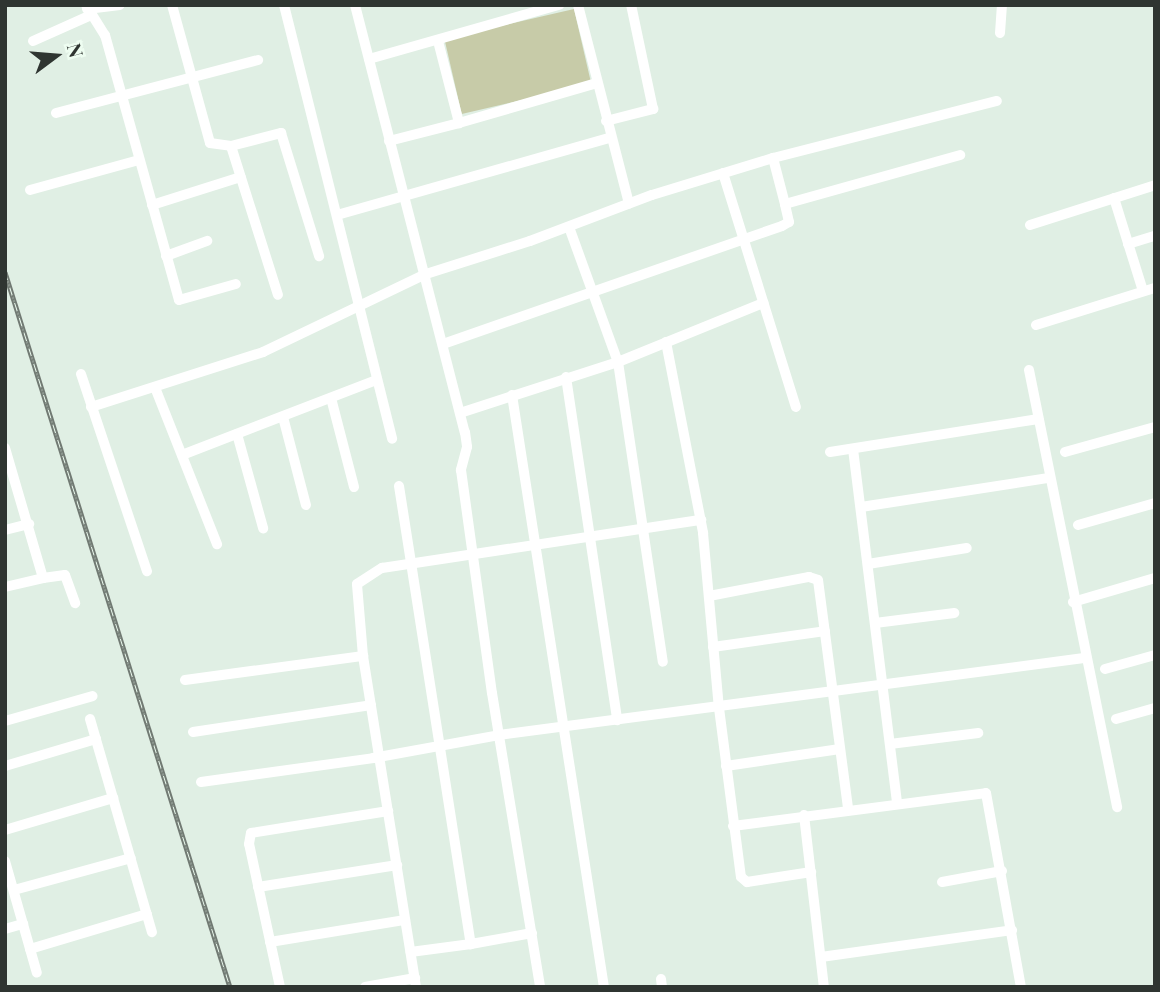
<!DOCTYPE html>
<style>
body{margin:0}
#map{position:relative;width:1160px;height:992px;overflow:hidden;background:#e0efe4;font-family:"Playfair Display",serif}
div>[style]{position:absolute}
[style*='--x']{left:calc(var(--x)*1px);top:calc(var(--y)*1px);width:calc(var(--w)*1px);rotate:calc(var(--a)*1deg)}
.green>*{inset:0;background:#c7cba8;transform-origin:0 0}
.street>*{height:10px;margin:-5px;padding:0 5px;transform-origin:5px;border-radius:5px;background:#fff}
.rail>*{height:5px;margin-top:-2.5px;transform-origin:0;background:repeating-linear-gradient(90deg,#eefdf1 0 8px,#717a73 0 16px);box-sizing:border-box;border-block:2px solid #717a73}
span{translate:-50% -50%;white-space:nowrap;text-align:center;line-height:1.15;-webkit-text-stroke:7px #eefdf1;paint-order:stroke}
.frame{position:absolute;inset:0;border:7px solid #2f3531;pointer-events:none}
.north{position:absolute;left:21px;top:21px;width:70px;height:70px;-webkit-text-stroke:5px #eefdf1;paint-order:stroke;rotate:74deg;font-size:19px;font-weight:700;line-height:28px;text-align:center;color:#2f3531}
.north::after{content:'';display:block;margin:auto;width:24px;height:32px;background:#2f3531;clip-path:polygon(50% 0,100% 100%,50% 72%,0 100%)}
</style>
<div id="map">
<div class="green">
<div style="left:574px;top:9px;width:77px;height:133px;rotate:77deg"></div>
</div>
<div class="street">
<div style="--x:86;--y:5;--w:36;--a:58"></div>
<div style="--x:105;--y:35;--w:275;--a:74.4"></div>
<div style="--x:179;--y:300;--w:59;--a:-15.7"></div>
<div style="--x:172;--y:5;--w:143;--a:74.6"></div>
<div style="--x:210;--y:143;--w:21;--a:8"></div>
<div style="--x:231;--y:146;--w:156;--a:72.5"></div>
<div style="--x:284;--y:5;--w:447;--a:76"></div>
<div style="--x:355;--y:5;--w:441;--a:75.6"></div>
<div style="--x:465;--y:432;--w:15;--a:82"></div>
<div style="--x:467;--y:447;--w:24;--a:105"></div>
<div style="--x:461;--y:470;--w:225;--a:82.1"></div>
<div style="--x:492;--y:693;--w:298;--a:80.7"></div>
<div style="--x:578;--y:5;--w:205;--a:75.6"></div>
<div style="--x:87;--y:9;--w:33;--a:-7"></div>
<div style="--x:1000;--y:33;--w:28;--a:-86"></div>
<div style="--x:33;--y:41;--w:64;--a:-24.1"></div>
<div style="--x:438;--y:41;--w:85;--a:75.6"></div>
<div style="--x:459;--y:123;--w:144;--a:-16.2"></div>
<div style="--x:369;--y:59;--w:198;--a:-15.9"></div>
<div style="--x:56;--y:113;--w:209;--a:-14.7"></div>
<div style="--x:606;--y:121;--w:49;--a:-14.3"></div>
<div style="--x:653;--y:109;--w:106;--a:-101.9"></div>
<div style="--x:389;--y:141;--w:72;--a:-14.4"></div>
<div style="--x:231;--y:146;--w:52;--a:-14.6"></div>
<div style="--x:281;--y:133;--w:129;--a:72.8"></div>
<div style="--x:773;--y:158;--w:48;--a:75.4"></div>
<div style="--x:723;--y:173;--w:245;--a:72.7"></div>
<div style="--x:30;--y:190;--w:113;--a:-15.4"></div>
<div style="--x:1114;--y:198;--w:97;--a:72.7"></div>
<div style="--x:152;--y:205;--w:93;--a:-17.5"></div>
<div style="--x:337;--y:215;--w:284;--a:-15.8"></div>
<div style="--x:1030;--y:225;--w:131;--a:-17.7"></div>
<div style="--x:569;--y:227;--w:144;--a:70.1"></div>
<div style="--x:618;--y:362;--w:303;--a:81.5"></div>
<div style="--x:1128;--y:244;--w:28;--a:-17"></div>
<div style="--x:166;--y:256;--w:44;--a:-20.1"></div>
<div style="--x:1036;--y:325;--w:125;--a:-17.3"></div>
<div style="--x:666;--y:342;--w:195;--a:79"></div>
<div style="--x:703;--y:533;--w:176;--a:84.8"></div>
<div style="--x:719;--y:708;--w:170;--a:82.6"></div>
<div style="--x:741;--y:877;--w:8;--a:40"></div>
<div style="--x:747;--y:882;--w:65;--a:-8.9"></div>
<div style="--x:443;--y:344;--w:359;--a:-19.2"></div>
<div style="--x:782;--y:226;--w:8;--a:-30"></div>
<div style="--x:789;--y:222;--w:18;--a:-103"></div>
<div style="--x:785;--y:204;--w:182;--a:-15.6"></div>
<div style="--x:1029;--y:370;--w:446;--a:78.6"></div>
<div style="--x:81;--y:374;--w:208;--a:71.5"></div>
<div style="--x:566;--y:377;--w:347;--a:81.5"></div>
<div style="--x:156;--y:390;--w:166;--a:68.4"></div>
<div style="--x:512;--y:395;--w:599;--a:81.17"></div>
<div style="--x:331;--y:398;--w:92;--a:75.5"></div>
<div style="--x:91;--y:407;--w:181;--a:-17.7"></div>
<div style="--x:263;--y:352;--w:181;--a:-25.6"></div>
<div style="--x:426;--y:274;--w:109;--a:-17.6"></div>
<div style="--x:530;--y:241;--w:130;--a:-20.7"></div>
<div style="--x:652;--y:195;--w:127;--a:-17"></div>
<div style="--x:773;--y:158;--w:231;--a:-14.3"></div>
<div style="--x:460;--y:413;--w:166;--a:-17.9"></div>
<div style="--x:618;--y:362;--w:157;--a:-22.1"></div>
<div style="--x:283;--y:417;--w:91;--a:75.4"></div>
<div style="--x:237;--y:434;--w:98;--a:74.5"></div>
<div style="--x:5;--y:448;--w:135;--a:73.7"></div>
<div style="--x:43;--y:578;--w:22;--a:-8"></div>
<div style="--x:65;--y:575;--w:30;--a:70"></div>
<div style="--x:853;--y:449;--w:356;--a:82.9"></div>
<div style="--x:830;--y:452;--w:211;--a:-9"></div>
<div style="--x:1065;--y:452;--w:93;--a:-15.5"></div>
<div style="--x:182;--y:455;--w:208;--a:-21.1"></div>
<div style="--x:399;--y:486;--w:464;--a:81.1"></div>
<div style="--x:471;--y:944;--w:61;--a:172.4"></div>
<div style="--x:861;--y:507;--w:190;--a:-8.8"></div>
<div style="--x:1078;--y:525;--w:80;--a:-15.9"></div>
<div style="--x:5;--y:530;--w:25;--a:-14"></div>
<div style="--x:868;--y:564;--w:100;--a:-9.2"></div>
<div style="--x:5;--y:587;--w:39;--a:-13"></div>
<div style="--x:709;--y:596;--w:102;--a:-10.8"></div>
<div style="--x:809;--y:577;--w:9;--a:18"></div>
<div style="--x:818;--y:580;--w:231;--a:82.5"></div>
<div style="--x:1073;--y:602;--w:85;--a:-16.3"></div>
<div style="--x:875;--y:623;--w:80;--a:-7.2"></div>
<div style="--x:713;--y:647;--w:113;--a:-8.1"></div>
<div style="--x:1105;--y:669;--w:52;--a:-15.6"></div>
<div style="--x:185;--y:680;--w:180;--a:-7.7"></div>
<div style="--x:90;--y:719;--w:222;--a:73.8"></div>
<div style="--x:1116;--y:719;--w:41;--a:-15.8"></div>
<div style="--x:5;--y:721;--w:91;--a:-15.9"></div>
<div style="--x:193;--y:732;--w:180;--a:-8.6"></div>
<div style="--x:890;--y:744;--w:89;--a:-7.1"></div>
<div style="--x:5;--y:766;--w:95;--a:-16.5"></div>
<div style="--x:726;--y:766;--w:115;--a:-8.5"></div>
<div style="--x:201;--y:782;--w:174;--a:-7.9"></div>
<div style="--x:373;--y:758;--w:128;--a:-10.3"></div>
<div style="--x:499;--y:735;--w:590;--a:-7.5"></div>
<div style="--x:804;--y:815;--w:173;--a:83.4"></div>
<div style="--x:733;--y:826;--w:255;--a:-7.4"></div>
<div style="--x:986;--y:793;--w:197;--a:79.8"></div>
<div style="--x:5;--y:830;--w:113;--a:-16.5"></div>
<div style="--x:5;--y:861;--w:116;--a:74.1"></div>
<div style="--x:942;--y:882;--w:61;--a:-10.4"></div>
<div style="--x:258;--y:887;--w:141;--a:-9"></div>
<div style="--x:14;--y:890;--w:121;--a:-15.3"></div>
<div style="--x:5;--y:929;--w:19;--a:-16"></div>
<div style="--x:270;--y:942;--w:137;--a:-9.3"></div>
<div style="--x:471;--y:944;--w:62;--a:-10.2"></div>
<div style="--x:30;--y:949;--w:122;--a:-16.7"></div>
<div style="--x:821;--y:957;--w:193;--a:-8"></div>
<div style="--x:661;--y:979;--w:8;--a:83"></div>
<div style="--x:280;--y:987;--w:146;--a:-102.2"></div>
<div style="--x:249;--y:844;--w:11;--a:-80"></div>
<div style="--x:251;--y:833;--w:139;--a:-9.1"></div>
<div style="--x:365;--y:987;--w:51;--a:-10.2"></div>
<div style="--x:416;--y:987;--w:335;--a:-99.1"></div>
<div style="--x:363;--y:656;--w:72;--a:-94.8"></div>
<div style="--x:357;--y:584;--w:30;--a:-33"></div>
<div style="--x:382;--y:568;--w:323;--a:-8.6"></div>
</div>
<div class="rail">
<div style="--x:5;--y:272;--w:750;--a:72.53"></div>
</div>
<div class="frame"></div>
<div class="north">N</div>
</div>
